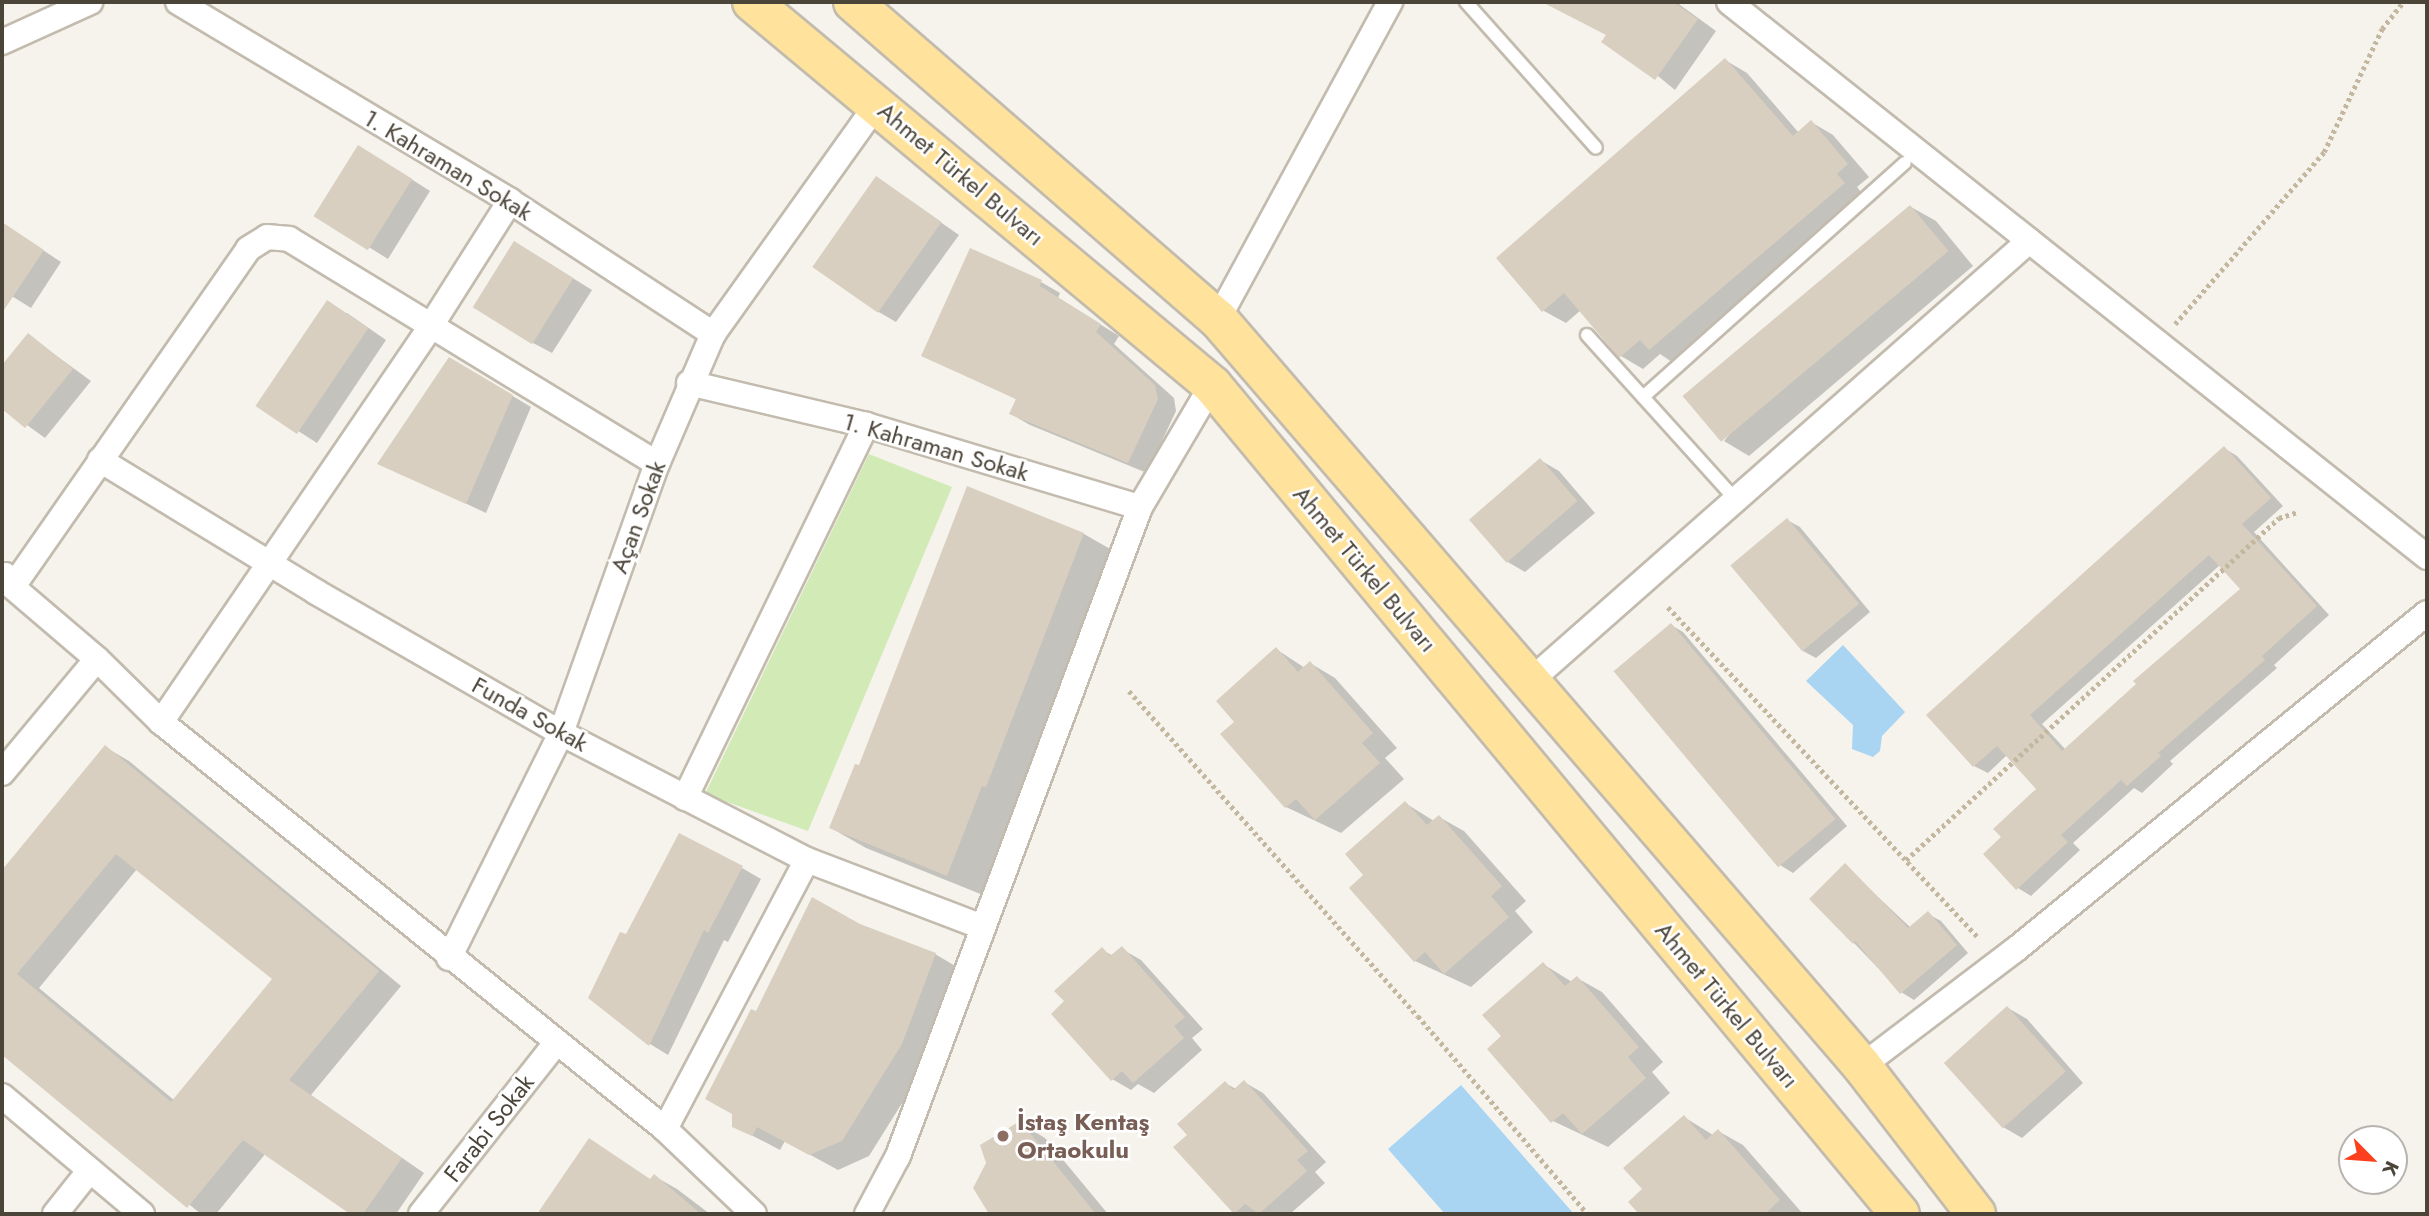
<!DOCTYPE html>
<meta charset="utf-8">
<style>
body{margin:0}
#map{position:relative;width:2429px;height:1216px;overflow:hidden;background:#f6f3ec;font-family:Jost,sans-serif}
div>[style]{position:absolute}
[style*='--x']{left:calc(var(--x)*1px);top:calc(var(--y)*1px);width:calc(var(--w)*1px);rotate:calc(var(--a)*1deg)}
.green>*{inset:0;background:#d2eab5}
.water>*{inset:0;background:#a9d4f2}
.shadow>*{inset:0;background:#0003}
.building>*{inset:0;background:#d8cfc1;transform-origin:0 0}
.path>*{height:4.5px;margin-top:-2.25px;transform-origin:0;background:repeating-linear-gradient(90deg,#c4b79f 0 3.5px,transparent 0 7px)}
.roads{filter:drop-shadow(2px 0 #c2bbae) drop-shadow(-2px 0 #c2bbae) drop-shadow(0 2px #c2bbae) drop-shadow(0 -2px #c2bbae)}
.lane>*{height:12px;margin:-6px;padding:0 6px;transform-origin:6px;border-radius:6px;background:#fff}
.street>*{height:24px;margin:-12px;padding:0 12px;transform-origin:12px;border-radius:12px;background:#fff}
.primary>*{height:38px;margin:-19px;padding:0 19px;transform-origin:19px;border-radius:19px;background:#ffe39c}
.dots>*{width:19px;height:19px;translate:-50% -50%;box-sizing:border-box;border:4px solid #fff;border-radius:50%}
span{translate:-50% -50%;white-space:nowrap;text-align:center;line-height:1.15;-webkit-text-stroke:5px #fff;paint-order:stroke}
.street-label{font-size:24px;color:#4b4439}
.education-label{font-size:24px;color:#785e54;font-weight:700}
.left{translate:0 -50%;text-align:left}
.frame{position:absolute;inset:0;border:4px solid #4b4439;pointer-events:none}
.north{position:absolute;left:2338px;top:1125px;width:70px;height:70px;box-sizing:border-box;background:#fff;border:2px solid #b7b4b0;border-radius:50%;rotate:115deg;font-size:19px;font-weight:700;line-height:28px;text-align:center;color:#4b4439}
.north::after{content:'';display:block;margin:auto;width:24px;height:32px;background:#fc3f1d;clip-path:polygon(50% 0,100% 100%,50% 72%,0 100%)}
</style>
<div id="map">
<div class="green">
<div style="clip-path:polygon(869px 454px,952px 487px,808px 831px,705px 794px)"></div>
</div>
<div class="water">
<div style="clip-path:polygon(1843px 645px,1905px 712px,1882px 736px,1880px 751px,1873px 757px,1852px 749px,1853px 725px,1806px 681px)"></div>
<div style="clip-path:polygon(1461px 1085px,1574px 1214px,1445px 1214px,1388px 1149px)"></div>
</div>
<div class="shadow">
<div style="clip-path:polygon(1544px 2px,1676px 2px,1716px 31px,1675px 90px,1608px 35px)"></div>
<div style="clip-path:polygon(1725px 60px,1747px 73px,1799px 133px,1811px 122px,1833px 135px,1869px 177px,1857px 187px,1865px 197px,1672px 362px,1660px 354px,1643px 369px,1621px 356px,1581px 310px,1566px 323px,1544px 311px,1498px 258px)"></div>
<div style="clip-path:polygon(378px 158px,430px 191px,388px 259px,317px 215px)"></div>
<div style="clip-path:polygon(877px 178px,959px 235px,896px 322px,877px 311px)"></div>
<div style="clip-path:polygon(1911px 207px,1936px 221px,1973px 266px,1749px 456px,1724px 441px)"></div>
<div style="clip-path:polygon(2px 223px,61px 262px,31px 308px,2px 290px)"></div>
<div style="clip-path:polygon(534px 254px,592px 290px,552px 353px,533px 343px)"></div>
<div style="clip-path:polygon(1041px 282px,1060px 293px,1058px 298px,1119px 336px,1114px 344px,1174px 398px,1176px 411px,1147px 473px,1030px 425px,1011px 414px,1018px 400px,924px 356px)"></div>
<div style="clip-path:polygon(347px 313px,386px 340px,317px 443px,259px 406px)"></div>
<div style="clip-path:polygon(28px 335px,91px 381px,45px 438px,2px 407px,2px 368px)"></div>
<div style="clip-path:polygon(450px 359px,531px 407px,486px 513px,380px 463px)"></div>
<div style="clip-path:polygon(evenodd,2224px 448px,2237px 456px,2283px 506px,2254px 532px,2329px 615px,2274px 665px,2277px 668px,2170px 761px,2173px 764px,2142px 793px,2134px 788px,2073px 843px,2080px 850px,2031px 896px,2018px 888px,2004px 837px,2038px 789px,2007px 755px,1988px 773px,1974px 766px,2224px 448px,2220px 565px,2242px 589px,2066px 750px,2042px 724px,2220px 565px)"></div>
<div style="clip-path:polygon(1540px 460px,1559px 471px,1595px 513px,1525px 572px,1506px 561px)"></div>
<div style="clip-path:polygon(968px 488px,1084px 534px,1119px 554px,983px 895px,866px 848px,831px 828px,860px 768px)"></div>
<div style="clip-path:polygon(1787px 520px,1800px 527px,1870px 612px,1816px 658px,1803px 651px)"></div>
<div style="clip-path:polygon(1671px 625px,1683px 632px,1847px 826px,1793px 873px,1780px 865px)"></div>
<div style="clip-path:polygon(1276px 649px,1305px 668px,1310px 663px,1335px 678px,1397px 748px,1385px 758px,1404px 779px,1341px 833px,1286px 807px,1222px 734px,1237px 722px)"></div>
<div style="clip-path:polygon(evenodd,105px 747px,129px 761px,401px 986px,311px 1095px,424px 1173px,396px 1214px,353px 1214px,266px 1153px,216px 1214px,201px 1214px,2px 1053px,2px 873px,105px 747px,137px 869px,274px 979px,174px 1100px,39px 988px,137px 869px)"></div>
<div style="clip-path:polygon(1405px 803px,1434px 821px,1439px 817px,1464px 831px,1526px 901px,1515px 911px,1533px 932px,1471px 987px,1415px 961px,1366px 875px)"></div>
<div style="clip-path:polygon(1845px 866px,1911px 928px,1928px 914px,1941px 921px,1968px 953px,1914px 1000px,1901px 992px,1854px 943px)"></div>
<div style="clip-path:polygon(742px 868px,761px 879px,728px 942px,724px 940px,668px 1055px,650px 1044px,626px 937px)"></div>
<div style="clip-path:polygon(860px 926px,935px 954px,962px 970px,929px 1060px,869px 1156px,838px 1170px,785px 1141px,780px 1150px,734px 1126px,757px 1014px)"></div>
<div style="clip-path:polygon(1122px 949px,1141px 960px,1203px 1029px,1192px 1038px,1202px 1050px,1154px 1093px,1138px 1084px,1131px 1090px,1112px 1079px,1066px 1001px,1103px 950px,1113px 956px)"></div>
<div style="clip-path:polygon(1543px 964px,1572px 982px,1577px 978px,1602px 992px,1663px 1062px,1652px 1072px,1670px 1093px,1608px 1147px,1553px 1121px,1503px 1036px)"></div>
<div style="clip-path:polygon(2008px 1008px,2027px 1019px,2083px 1083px,2022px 1138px,2003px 1127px)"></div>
<div style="clip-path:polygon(1244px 1082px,1263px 1093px,1326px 1162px,1315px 1172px,1325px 1183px,1290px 1214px,1235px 1213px,1189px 1135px,1225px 1083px,1236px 1089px)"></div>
<div style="clip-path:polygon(1684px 1117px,1713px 1135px,1718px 1131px,1743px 1145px,1803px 1214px,1641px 1214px,1630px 1202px,1644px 1190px)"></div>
<div style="clip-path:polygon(1020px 1123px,1045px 1138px,1108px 1214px,991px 1214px,975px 1188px)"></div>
<div style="clip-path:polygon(589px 1140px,651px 1180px,654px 1176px,677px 1189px,710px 1214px,539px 1214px)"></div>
</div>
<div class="building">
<div style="clip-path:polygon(1542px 2px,1673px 2px,1698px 19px,1655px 80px,1601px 42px,1606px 35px)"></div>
<div style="clip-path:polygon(1725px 58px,1793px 136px,1811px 120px,1848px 164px,1837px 174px,1845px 183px,1649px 350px,1640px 340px,1619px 358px,1564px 293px,1542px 312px,1496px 258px)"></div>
<div style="left:358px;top:145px;width:64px;height:84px;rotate:32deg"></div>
<div style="left:876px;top:176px;width:80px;height:111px;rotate:35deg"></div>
<div style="left:1910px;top:205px;width:60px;height:297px;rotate:50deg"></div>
<div style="clip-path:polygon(2px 222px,44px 250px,2px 313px)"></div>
<div style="left:514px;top:241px;width:70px;height:78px;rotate:32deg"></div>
<div style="clip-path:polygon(970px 248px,1042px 280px,1040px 286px,1101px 324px,1096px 332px,1155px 385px,1158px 399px,1128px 463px,1009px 414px,1016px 399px,921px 356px)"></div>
<div style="left:327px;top:300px;width:50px;height:128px;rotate:34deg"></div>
<div style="clip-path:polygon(28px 333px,73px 369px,25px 428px,2px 409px,2px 365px)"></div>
<div style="clip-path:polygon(449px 357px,513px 395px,466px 504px,377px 464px)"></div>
<div style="clip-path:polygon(evenodd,2224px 446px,2271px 498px,2242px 524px,2317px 606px,2262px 656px,2265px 660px,2158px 753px,2161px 756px,2127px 786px,2121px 780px,2061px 835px,2068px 842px,2016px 890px,1983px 854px,2001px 837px,1993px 829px,2036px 789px,1997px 746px,1973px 767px,1926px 715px,2224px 446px,2209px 555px,2240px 589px,2133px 681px,2136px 684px,2062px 751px,2030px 715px,2209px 555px)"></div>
<div style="left:1540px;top:458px;width:57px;height:94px;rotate:49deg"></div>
<div style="clip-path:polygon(967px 486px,1084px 533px,986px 787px,982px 786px,947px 876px,829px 828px,855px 764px,859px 765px)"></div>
<div style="left:1787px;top:518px;width:112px;height:74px;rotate:50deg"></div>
<div style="left:1671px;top:623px;width:256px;height:75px;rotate:50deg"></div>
<div style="clip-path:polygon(1276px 647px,1298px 672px,1310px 661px,1373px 733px,1362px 743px,1380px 763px,1315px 820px,1296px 799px,1285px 808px,1220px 734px,1234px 722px,1216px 701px)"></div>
<div style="clip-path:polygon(evenodd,105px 745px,379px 971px,289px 1080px,402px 1158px,363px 1214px,350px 1214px,243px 1140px,187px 1208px,2px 1055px,2px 870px,105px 745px,116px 854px,272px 979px,171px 1102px,17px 974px,116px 854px)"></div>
<div style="clip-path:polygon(1405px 801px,1427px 825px,1439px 815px,1502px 886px,1491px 896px,1509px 917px,1444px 974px,1425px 952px,1414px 962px,1349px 888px,1363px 875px,1345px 854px)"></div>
<div style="clip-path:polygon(679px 833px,743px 866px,708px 933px,704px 930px,649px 1046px,588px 998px,620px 932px,626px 934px)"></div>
<div style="clip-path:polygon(1845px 863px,1908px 928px,1928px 911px,1957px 945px,1900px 994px,1855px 941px,1853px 944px,1809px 899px)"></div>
<div style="clip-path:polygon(812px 897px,860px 924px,936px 953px,902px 1044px,842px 1141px,809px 1155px,757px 1127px,752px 1136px,732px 1127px,732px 1114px,705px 1099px,751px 1009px,756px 1011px)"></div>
<div style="clip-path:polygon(1122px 946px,1185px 1017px,1174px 1026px,1184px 1038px,1133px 1083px,1122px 1071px,1111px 1081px,1051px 1014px,1064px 1001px,1054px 991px,1102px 947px,1110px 956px)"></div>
<div style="clip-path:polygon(1543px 962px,1565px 986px,1577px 976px,1639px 1047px,1628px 1057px,1646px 1078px,1582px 1134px,1563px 1113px,1551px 1123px,1487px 1049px,1501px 1036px,1482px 1015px)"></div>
<div style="left:2007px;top:1006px;width:88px;height:85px;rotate:48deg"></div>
<div style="clip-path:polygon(1244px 1080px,1308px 1151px,1297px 1160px,1307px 1171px,1259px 1214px,1245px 1204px,1234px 1214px,1173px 1147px,1187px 1135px,1177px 1124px,1225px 1081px,1233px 1090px)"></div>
<div style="clip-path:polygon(1684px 1115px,1706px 1140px,1718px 1129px,1780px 1200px,1765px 1214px,1639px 1214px,1628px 1202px,1642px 1189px,1623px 1168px)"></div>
<div style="clip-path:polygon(1020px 1121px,1096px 1214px,989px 1214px,973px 1188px,986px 1163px,980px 1145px)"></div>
<div style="clip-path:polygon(589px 1138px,650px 1179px,654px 1174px,701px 1214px,537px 1214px)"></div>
</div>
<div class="path">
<div style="--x:2175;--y:324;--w:228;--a:-49.1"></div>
<div style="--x:2324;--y:152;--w:136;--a:-64.8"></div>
<div style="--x:2382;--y:29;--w:34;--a:-52"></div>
<div style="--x:1668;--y:607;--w:454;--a:46.8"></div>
<div style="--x:1129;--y:691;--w:435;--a:48.4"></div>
<div style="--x:1418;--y:1016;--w:261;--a:49.4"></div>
<div style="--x:1906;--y:860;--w:506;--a:-42.52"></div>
<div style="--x:2279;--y:518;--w:19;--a:-18"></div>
</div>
<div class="roads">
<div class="lane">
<div style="--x:1466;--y:2;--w:195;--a:48.3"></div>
<div style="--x:1587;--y:335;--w:224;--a:47.9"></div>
<div style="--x:1643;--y:397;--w:351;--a:-41.8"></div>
</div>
<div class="street">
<div style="--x:178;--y:2;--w:387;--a:30.9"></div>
<div style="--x:510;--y:201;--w:243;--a:33.2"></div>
<div style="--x:1729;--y:2;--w:892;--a:38.49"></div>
<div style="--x:2;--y:42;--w:97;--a:-24.4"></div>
<div style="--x:1218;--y:319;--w:361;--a:-61.5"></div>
<div style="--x:689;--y:383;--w:182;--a:13.3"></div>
<div style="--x:866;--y:425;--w:286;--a:16.7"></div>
<div style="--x:100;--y:460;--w:253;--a:31.4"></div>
<div style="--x:316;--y:592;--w:283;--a:29.9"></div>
<div style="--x:561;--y:733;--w:277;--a:27.3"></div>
<div style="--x:807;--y:860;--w:187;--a:20.9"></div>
<div style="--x:5;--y:575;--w:13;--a:48"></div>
<div style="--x:14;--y:585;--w:409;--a:-55.1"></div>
<div style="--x:248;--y:249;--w:22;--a:-32"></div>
<div style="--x:267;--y:237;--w:22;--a:5"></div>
<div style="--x:289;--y:239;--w:431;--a:31.4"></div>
<div style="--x:2;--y:578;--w:125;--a:40.5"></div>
<div style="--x:97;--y:659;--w:90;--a:44.5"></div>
<div style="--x:161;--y:722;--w:648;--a:38.92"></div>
<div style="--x:665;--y:1129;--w:123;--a:43.7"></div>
<div style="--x:1529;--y:682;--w:667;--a:-41.41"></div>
<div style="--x:161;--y:722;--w:482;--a:-55.7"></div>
<div style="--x:432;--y:324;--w:146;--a:-57.6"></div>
<div style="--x:2;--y:773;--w:148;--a:-50.2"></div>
<div style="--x:685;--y:798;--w:415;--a:-64.1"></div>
<div style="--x:449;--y:958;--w:251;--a:-63.5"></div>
<div style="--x:561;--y:733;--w:286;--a:-70.4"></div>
<div style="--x:657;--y:464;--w:142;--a:-66.7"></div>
<div style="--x:713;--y:334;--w:282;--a:-54.5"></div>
<div style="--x:1862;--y:1066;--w:192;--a:-37.2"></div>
<div style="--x:2015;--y:950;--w:532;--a:-39.28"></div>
<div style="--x:2;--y:1096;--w:183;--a:40.1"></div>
<div style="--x:665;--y:1129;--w:304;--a:-62.2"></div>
<div style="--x:55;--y:1214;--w:56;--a:-51.5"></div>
<div style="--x:421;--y:1214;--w:219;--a:-51.7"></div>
<div style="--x:867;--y:1214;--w:66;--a:-61.9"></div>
<div style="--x:898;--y:1156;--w:693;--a:-69.55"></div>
<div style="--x:1140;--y:507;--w:142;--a:-59.5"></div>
</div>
<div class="primary">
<div style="--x:752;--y:2;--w:599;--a:39.78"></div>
<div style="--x:1212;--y:385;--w:1077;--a:50.31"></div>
<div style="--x:853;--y:2;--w:483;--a:41"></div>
<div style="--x:1218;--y:319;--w:986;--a:49.23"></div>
<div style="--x:1862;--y:1066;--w:187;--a:52.4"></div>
</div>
</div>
<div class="dots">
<div style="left:1003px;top:1136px;background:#8d6e63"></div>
</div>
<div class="street-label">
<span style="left:448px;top:165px;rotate:31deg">1. Kahraman Sokak</span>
<span style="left:961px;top:174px;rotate:40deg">Ahmet Türkel Bulvarı</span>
<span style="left:936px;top:447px;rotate:16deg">1. Kahraman Sokak</span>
<span style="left:638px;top:517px;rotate:-70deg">Açan Sokak</span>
<span style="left:1365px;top:569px;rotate:50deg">Ahmet Türkel Bulvarı</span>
<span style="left:530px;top:714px;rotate:29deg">Funda Sokak</span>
<span style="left:1727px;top:1005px;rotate:50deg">Ahmet Türkel Bulvarı</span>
<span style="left:489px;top:1128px;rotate:-52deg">Farabi Sokak</span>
</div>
<div class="education-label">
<span class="left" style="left:1017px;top:1136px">İstaş Kentaş<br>Ortaokulu</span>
</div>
<div class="frame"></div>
<div class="north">K</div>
</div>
